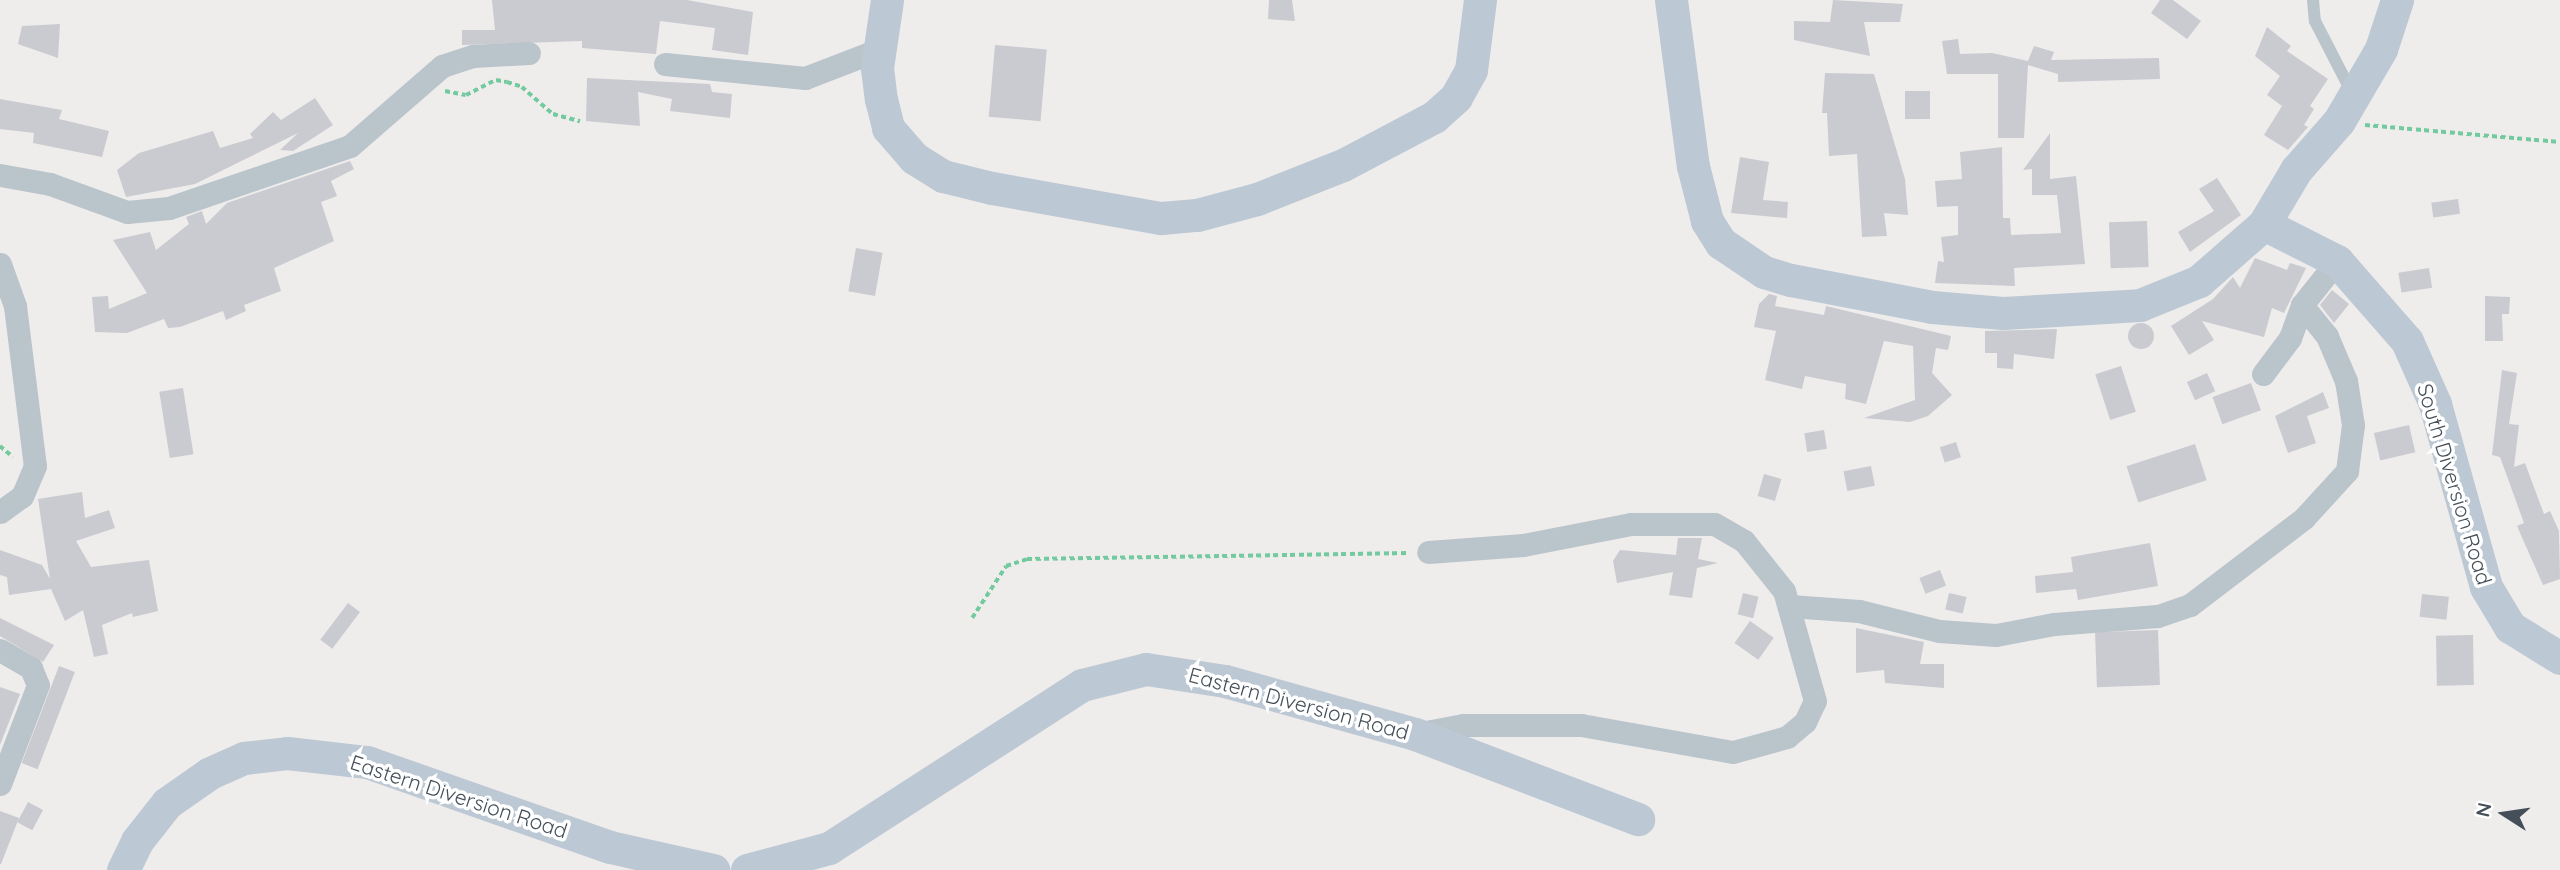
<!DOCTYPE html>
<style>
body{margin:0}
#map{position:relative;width:2560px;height:870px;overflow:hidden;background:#efecec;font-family:Quicksand,sans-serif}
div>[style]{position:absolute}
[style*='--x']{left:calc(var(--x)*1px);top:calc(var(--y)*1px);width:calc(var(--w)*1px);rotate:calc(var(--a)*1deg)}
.building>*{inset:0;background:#c9cbd1;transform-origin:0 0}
.round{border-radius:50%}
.path>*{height:3.5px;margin-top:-1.75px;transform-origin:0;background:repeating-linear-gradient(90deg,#72ca9e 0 5px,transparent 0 8.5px)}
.lane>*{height:12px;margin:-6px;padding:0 6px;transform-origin:6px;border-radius:6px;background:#bac4cb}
.street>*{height:23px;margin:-11.5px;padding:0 11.5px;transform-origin:11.5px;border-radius:11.5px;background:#bac4cb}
.secondary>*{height:33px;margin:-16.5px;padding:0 16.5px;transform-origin:16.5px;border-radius:16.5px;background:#bcc8d3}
span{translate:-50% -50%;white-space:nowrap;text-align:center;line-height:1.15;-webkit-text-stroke:7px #fff;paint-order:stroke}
.street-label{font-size:21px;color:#454f59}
.north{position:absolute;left:2469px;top:779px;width:70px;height:70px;-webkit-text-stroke:5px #fff;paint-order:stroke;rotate:282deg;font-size:19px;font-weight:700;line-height:28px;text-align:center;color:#454f59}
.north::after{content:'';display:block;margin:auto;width:24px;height:32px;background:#454f59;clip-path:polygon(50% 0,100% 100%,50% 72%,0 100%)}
</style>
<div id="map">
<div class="building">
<div style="clip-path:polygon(492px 0,687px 0,753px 12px,748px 55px,712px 50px,715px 28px,660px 21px,656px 54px,582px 48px,582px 41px,462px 45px,462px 30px,495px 30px)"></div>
<div style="clip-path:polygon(1269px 0,1292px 0,1295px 21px,1268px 19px)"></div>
<div style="clip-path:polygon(1833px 0,1903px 4px,1900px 22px,1864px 22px,1870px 56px,1794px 40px,1794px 21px,1830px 22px)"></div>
<div style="clip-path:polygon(2160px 0,2173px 0,2201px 21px,2187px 39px,2151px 13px)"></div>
<div style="clip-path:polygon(60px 24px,58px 58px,18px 44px,22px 26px)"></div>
<div style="clip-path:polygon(2267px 27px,2291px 46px,2287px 51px,2328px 79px,2310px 106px,2314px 109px,2304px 125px,2308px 127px,2288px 150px,2264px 135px,2282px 106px,2267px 95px,2280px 76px,2255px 56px)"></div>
<div style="clip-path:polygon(1958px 39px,1960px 54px,1992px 53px,2028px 61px,2034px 46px,2054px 52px,2051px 60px,2159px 58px,2160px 79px,2058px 82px,2058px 74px,2028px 65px,2024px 138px,1998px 138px,1998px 74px,1947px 74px,1942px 41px)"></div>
<div style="left:995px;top:45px;width:52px;height:72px;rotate:5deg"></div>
<div style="clip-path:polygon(1825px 73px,1874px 74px,1905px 179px,1908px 215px,1884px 213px,1887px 236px,1862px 237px,1857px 154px,1829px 156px,1827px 113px,1822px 113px)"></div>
<div style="clip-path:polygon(587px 78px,710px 84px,712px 92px,732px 94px,730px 118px,670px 111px,672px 99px,638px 92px,640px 126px,586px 121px)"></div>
<div style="left:1905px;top:91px;width:25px;height:28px"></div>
<div style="clip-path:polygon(315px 98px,333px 125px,293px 151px,280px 150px,298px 133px,195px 184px,126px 197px,117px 170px,139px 153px,213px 131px,220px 148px,253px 138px,250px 134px,273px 112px,281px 120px)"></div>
<div style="clip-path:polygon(0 99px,62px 110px,59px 119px,109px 131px,102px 157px,33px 143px,34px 133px,0 129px)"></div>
<div style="clip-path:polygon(2050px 133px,2050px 179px,2076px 176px,2085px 264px,2014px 268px,2015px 286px,1935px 283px,1938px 261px,1944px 262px,1941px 237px,1958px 235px,1958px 206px,1937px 207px,1935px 181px,1962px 179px,1960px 152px,2002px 147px,2003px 218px,2010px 218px,2011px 235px,2061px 233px,2057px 195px,2032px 195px,2032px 169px,2023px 170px)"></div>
<div style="clip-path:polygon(1740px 157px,1769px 162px,1763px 200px,1788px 202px,1787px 218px,1731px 213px)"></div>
<div style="clip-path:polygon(350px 161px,354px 169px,331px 181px,337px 196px,321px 202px,334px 241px,274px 268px,281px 291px,244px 305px,246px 311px,226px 320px,223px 311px,180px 327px,168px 328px,164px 319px,127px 333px,95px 332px,92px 297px,108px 296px,109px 309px,147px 293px,113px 240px,150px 232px,156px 250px,189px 224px,186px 217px,202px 211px,206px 224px,227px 203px)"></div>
<div style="clip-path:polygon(2217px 178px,2241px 215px,2190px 252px,2178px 232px,2214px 211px,2199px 189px)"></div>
<div style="left:2458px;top:199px;width:15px;height:27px;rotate:82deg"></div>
<div style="left:2147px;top:221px;width:46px;height:38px;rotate:88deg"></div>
<div style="left:856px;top:248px;width:27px;height:44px;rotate:10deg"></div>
<div style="clip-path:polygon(2255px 258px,2287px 270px,2290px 263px,2306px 268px,2284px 313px,2272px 308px,2264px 337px,2202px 321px,2214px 340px,2189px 355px,2171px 326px,2213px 299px,2233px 277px,2240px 288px)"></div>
<div style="left:2429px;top:268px;width:20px;height:31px;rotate:81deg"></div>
<div style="clip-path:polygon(2332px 290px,2349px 304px,2334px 323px,2320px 305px)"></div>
<div style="clip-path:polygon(1769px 294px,1777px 296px,1775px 306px,1824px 315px,1826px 306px,1951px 336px,1948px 350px,1936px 348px,1932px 373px,1952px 395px,1928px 416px,1910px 422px,1864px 418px,1915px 400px,1913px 346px,1884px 341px,1866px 404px,1845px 399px,1846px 384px,1805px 376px,1802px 389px,1765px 380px,1776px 331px,1754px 327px,1759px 304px)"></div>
<div style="clip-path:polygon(2485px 296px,2510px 297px,2509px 314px,2502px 314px,2503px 341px,2485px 341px)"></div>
<div class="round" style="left:2128px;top:323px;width:26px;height:26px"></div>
<div style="clip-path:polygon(2057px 329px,2054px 359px,2014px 354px,2013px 369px,1997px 368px,1997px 353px,1985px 353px,1985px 331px)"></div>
<div style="left:2121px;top:366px;width:48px;height:27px;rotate:72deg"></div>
<div style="clip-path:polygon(2502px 370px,2517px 373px,2509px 424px,2519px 425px,2514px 467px,2525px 463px,2544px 514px,2550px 511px,2559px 531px,2560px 579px,2543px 585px,2517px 526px,2524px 523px,2500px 457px,2492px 455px)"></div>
<div style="left:2207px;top:373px;width:20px;height:22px;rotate:66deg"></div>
<div style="left:2251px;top:383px;width:29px;height:41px;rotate:70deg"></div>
<div style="left:183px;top:388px;width:67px;height:24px;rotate:81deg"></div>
<div style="clip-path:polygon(2323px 392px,2329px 408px,2307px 416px,2316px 443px,2288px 453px,2275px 416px)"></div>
<div style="left:2409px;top:425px;width:28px;height:36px;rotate:77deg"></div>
<div style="left:1824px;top:430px;width:19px;height:20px;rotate:81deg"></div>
<div style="left:1956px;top:442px;width:16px;height:17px;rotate:72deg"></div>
<div style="left:2195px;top:444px;width:38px;height:72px;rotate:72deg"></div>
<div style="left:1871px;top:466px;width:20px;height:28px;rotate:79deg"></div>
<div style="left:1764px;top:474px;width:18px;height:23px;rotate:16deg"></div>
<div style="clip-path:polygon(82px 492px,85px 518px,109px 510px,115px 528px,76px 541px,91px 567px,149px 560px,158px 611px,133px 617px,132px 613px,102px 625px,108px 654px,94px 657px,83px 610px,65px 621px,51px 589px,9px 595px,7px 577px,0 575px,0 550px,42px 565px,50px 579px,38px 499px)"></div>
<div style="clip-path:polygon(1678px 538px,1702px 538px,1698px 559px,1718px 563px,1697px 568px,1692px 598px,1669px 595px,1673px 572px,1617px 583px,1613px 561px,1620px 550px,1676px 555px)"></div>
<div style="clip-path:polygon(2150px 543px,2158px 586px,2078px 600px,2076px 589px,2036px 593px,2035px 576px,2073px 572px,2071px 557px)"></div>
<div style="left:1940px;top:570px;width:17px;height:22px;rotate:69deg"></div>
<div style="left:1743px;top:593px;width:16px;height:22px;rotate:14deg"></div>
<div style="left:1949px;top:593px;width:18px;height:17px;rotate:13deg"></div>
<div style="left:2422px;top:594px;width:27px;height:23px;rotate:6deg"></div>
<div style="left:348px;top:603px;width:15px;height:46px;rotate:37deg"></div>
<div style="clip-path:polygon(0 618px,54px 645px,43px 662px,0 636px)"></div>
<div style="left:1750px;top:621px;width:29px;height:27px;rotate:35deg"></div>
<div style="clip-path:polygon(1856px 628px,1924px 642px,1920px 664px,1944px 664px,1944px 688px,1885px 683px,1884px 670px,1856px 673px)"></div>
<div style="left:2158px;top:630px;width:55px;height:63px;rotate:88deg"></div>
<div style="left:2473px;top:635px;width:50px;height:37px;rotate:89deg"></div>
<div style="left:59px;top:666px;width:17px;height:104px;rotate:21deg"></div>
<div style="clip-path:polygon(0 687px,20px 694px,0 745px)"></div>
<div style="left:28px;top:802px;width:17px;height:23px;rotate:28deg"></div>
<div style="clip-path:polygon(0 811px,19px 818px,1px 864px,0 864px)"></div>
</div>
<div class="path">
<div style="--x:445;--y:91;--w:21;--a:11"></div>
<div style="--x:466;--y:95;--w:34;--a:-27"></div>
<div style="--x:496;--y:80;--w:11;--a:10"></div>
<div style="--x:507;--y:82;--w:16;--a:18"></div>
<div style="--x:522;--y:87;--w:41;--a:41.1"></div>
<div style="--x:553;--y:114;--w:28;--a:15"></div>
<div style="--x:2365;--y:125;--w:196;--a:5"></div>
<div style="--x:0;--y:446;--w:17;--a:40"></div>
<div style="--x:972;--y:618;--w:62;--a:-56.8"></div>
<div style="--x:1006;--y:566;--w:22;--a:-18"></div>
<div style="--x:1027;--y:559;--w:382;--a:-0.9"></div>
</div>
<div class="lane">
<div style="--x:2313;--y:0;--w:21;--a:85"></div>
<div style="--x:2315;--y:21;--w:81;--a:62.8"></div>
</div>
<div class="street">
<div style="--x:665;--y:64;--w:141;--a:5.7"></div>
<div style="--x:805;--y:78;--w:80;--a:-21.1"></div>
<div style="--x:0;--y:175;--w:51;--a:10.2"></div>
<div style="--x:50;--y:184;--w:82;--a:20"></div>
<div style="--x:127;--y:212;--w:42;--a:-5.4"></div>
<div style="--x:169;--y:208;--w:191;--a:-18.9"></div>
<div style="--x:350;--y:146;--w:122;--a:-41"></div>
<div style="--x:442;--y:66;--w:33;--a:-18"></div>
<div style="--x:473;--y:56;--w:56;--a:-3.1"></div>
<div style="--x:0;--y:264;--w:45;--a:70.3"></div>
<div style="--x:15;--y:306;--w:161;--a:82.9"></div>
<div style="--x:35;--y:466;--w:33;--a:113"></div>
<div style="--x:22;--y:496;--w:27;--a:144"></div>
<div style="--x:2263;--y:374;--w:45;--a:-53.1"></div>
<div style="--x:2290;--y:338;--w:35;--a:-70"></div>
<div style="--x:1790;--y:606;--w:69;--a:4.1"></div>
<div style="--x:1859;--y:611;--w:82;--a:14"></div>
<div style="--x:1939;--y:631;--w:57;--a:4"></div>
<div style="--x:1996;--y:635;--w:59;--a:-10.7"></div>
<div style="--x:2054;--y:624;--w:104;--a:-4.4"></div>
<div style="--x:2158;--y:616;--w:34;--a:-19"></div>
<div style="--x:2190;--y:605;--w:143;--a:-37.3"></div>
<div style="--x:2304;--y:518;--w:64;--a:-47.5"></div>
<div style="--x:2347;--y:471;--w:46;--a:-82.6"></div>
<div style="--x:2353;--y:425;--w:45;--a:-99"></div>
<div style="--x:2346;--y:381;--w:49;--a:-112.9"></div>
<div style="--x:2327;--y:336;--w:40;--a:-129"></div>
<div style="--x:2302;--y:305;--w:56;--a:-51.5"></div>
<div style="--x:0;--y:650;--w:36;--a:30"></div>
<div style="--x:31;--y:668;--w:18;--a:68"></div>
<div style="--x:38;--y:685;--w:106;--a:111"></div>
<div style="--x:1415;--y:734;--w:49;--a:-10.6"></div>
<div style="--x:1463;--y:725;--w:118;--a:0"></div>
<div style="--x:1581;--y:725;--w:154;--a:10.1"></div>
<div style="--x:1733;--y:752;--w:56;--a:-15.5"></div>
<div style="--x:1787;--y:737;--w:23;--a:-40"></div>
<div style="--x:1805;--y:722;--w:23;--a:-65"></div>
<div style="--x:1815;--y:701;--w:114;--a:-105.7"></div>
<div style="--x:1784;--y:591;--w:64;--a:-128.7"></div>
<div style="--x:1744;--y:541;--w:34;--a:-150"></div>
<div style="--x:1714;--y:524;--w:83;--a:180"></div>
<div style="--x:1631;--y:524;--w:110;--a:169"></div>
<div style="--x:1523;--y:545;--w:95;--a:175.8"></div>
</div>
<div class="secondary">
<div style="--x:887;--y:0;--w:69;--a:98.4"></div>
<div style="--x:877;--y:68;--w:31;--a:83"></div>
<div style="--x:881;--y:99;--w:30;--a:76"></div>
<div style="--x:888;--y:128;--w:40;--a:49"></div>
<div style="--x:914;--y:158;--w:34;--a:32"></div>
<div style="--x:943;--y:176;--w:50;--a:13.8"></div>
<div style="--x:992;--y:188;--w:172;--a:10.1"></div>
<div style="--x:1161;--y:218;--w:36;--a:-5"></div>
<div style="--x:1197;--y:215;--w:62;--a:-14.9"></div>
<div style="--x:1257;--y:199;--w:92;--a:-21.6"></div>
<div style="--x:1343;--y:165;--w:103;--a:-27.8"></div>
<div style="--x:1434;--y:117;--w:30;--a:-42"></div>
<div style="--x:1456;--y:97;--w:31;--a:-61"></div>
<div style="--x:1471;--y:70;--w:71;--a:-82.7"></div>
<div style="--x:1671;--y:0;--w:167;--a:82.5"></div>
<div style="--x:1693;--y:166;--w:57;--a:75.7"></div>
<div style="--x:1707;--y:221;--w:26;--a:58"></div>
<div style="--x:1721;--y:243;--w:52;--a:34"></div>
<div style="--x:1764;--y:272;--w:28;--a:17"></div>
<div style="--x:1791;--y:280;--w:144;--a:10.8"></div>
<div style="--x:1932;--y:307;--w:71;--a:4.8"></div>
<div style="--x:2003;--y:313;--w:137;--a:-3.3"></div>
<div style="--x:2140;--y:305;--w:64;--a:-22.1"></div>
<div style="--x:2199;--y:281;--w:86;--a:-41.2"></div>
<div style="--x:2264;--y:224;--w:63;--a:-59.3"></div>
<div style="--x:2296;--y:170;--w:65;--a:-48.7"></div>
<div style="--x:2339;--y:121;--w:83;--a:-59.7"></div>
<div style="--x:2381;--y:49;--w:52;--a:-71.9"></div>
<div style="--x:2264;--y:224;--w:82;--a:26.9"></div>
<div style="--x:2337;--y:261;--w:106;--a:48.8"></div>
<div style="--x:2407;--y:341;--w:69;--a:66"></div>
<div style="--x:2435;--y:404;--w:190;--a:74.4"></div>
<div style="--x:2486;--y:587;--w:47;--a:59"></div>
<div style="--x:2510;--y:627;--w:59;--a:31.8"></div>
<div style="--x:123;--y:870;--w:32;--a:-64"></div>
<div style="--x:137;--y:841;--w:48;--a:-51.7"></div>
<div style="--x:167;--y:803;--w:52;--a:-34.9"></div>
<div style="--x:210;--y:773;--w:37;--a:-24"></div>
<div style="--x:244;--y:758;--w:43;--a:-6.6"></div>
<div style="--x:287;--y:753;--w:81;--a:6.4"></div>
<div style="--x:367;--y:762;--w:257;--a:19.3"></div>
<div style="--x:610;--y:847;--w:106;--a:12.6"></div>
<div style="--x:747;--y:870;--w:85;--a:-15"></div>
<div style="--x:829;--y:848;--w:301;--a:-32.8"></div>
<div style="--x:1082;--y:685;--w:66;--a:-14"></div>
<div style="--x:1146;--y:669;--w:80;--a:8.6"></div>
<div style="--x:1225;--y:681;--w:197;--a:15.6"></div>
<div style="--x:1415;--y:734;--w:239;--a:20.9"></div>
</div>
<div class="street-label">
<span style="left:2455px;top:484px;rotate:73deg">South Diversion Road</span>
<span style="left:1299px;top:703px;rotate:15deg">Eastern Diversion Road</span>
<span style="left:459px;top:796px;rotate:18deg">Eastern Diversion Road</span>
</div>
<div class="north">N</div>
</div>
